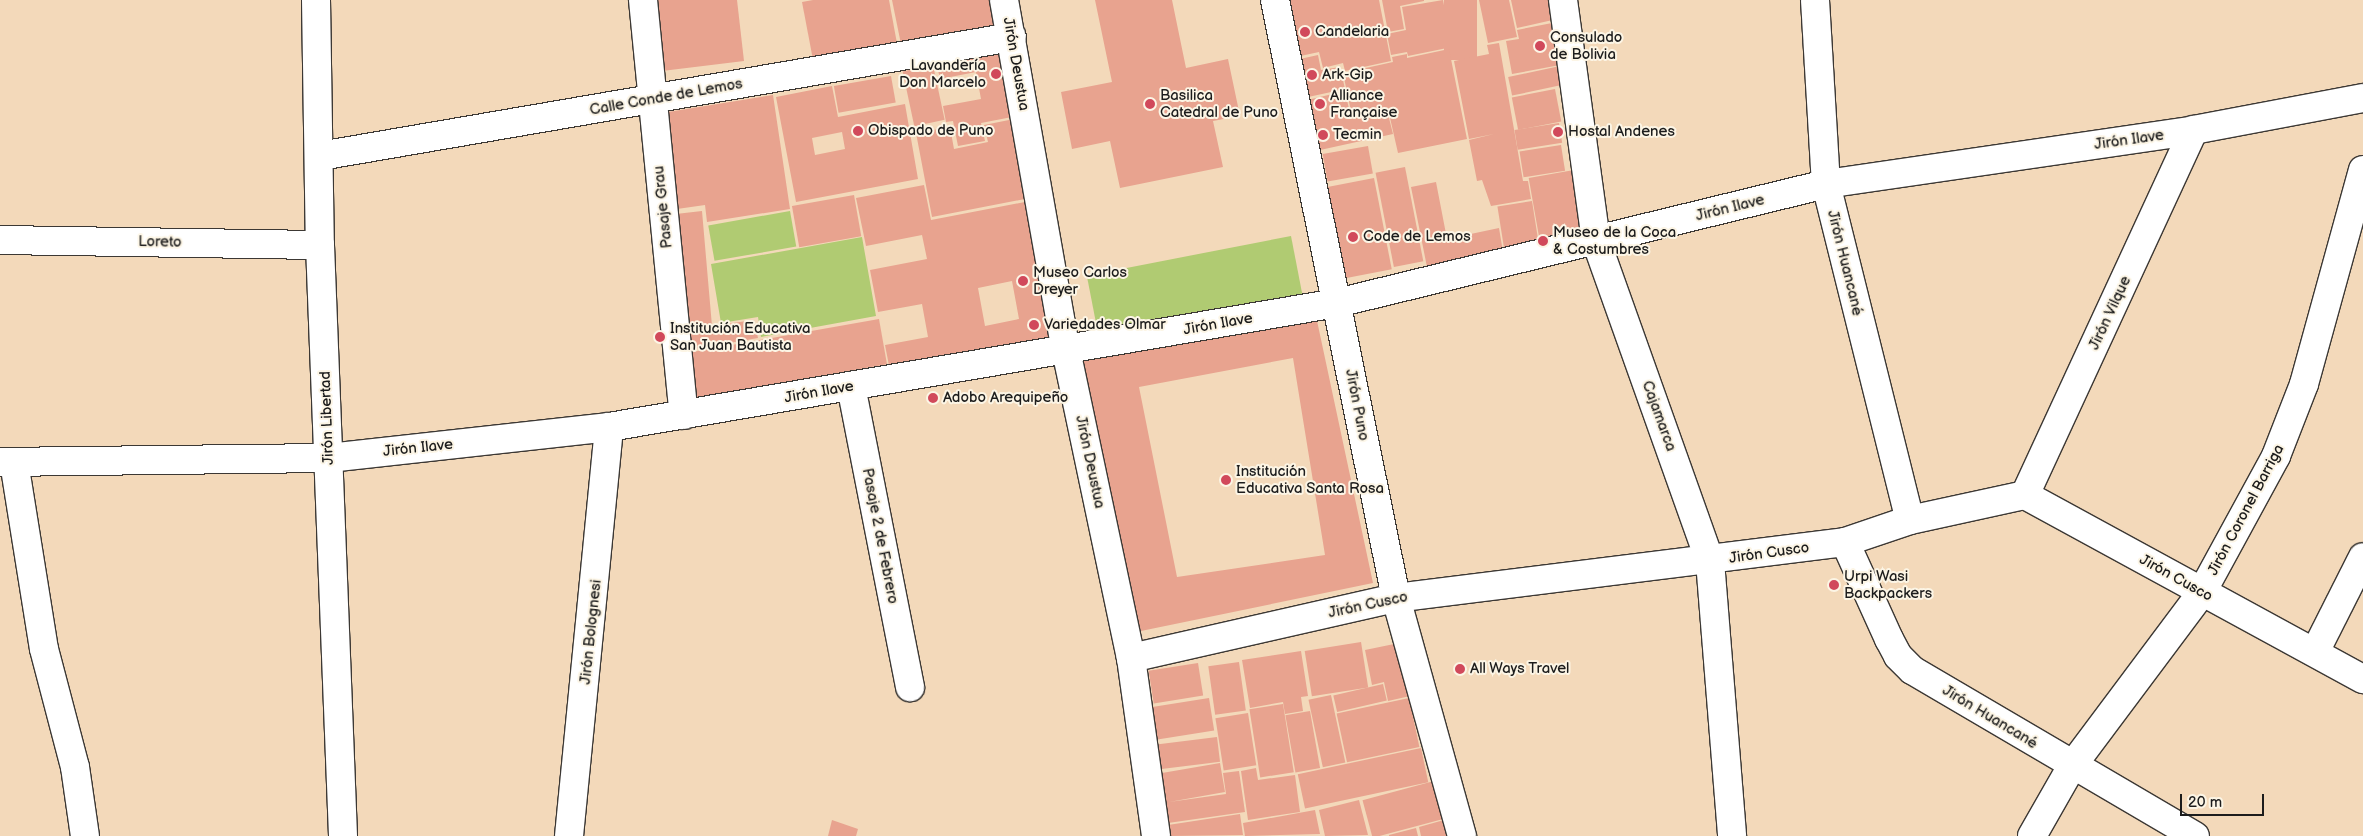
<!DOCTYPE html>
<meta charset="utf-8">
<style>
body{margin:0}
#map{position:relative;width:2363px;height:836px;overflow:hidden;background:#f3d9ba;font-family:"Balsamiq Sans",sans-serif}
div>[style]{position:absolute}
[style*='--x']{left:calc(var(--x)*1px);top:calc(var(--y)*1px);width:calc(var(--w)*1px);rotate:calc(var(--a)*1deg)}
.green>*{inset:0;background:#b0cb72;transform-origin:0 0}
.building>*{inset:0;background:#e8a38f;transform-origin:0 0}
.roads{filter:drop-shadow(1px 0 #3c3834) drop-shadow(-1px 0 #3c3834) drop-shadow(0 1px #3c3834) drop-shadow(0 -1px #3c3834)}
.street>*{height:28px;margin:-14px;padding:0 14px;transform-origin:14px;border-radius:14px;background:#fff}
.secondary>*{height:28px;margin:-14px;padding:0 14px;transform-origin:14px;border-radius:14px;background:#fff}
.dots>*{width:14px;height:14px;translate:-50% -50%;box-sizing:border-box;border:2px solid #fcf5e5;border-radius:50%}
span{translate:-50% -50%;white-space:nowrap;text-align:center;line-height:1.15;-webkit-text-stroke:4px #fcf5e5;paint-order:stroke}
.poi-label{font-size:15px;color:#1c1c1c}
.left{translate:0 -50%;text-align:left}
.right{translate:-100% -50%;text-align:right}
.street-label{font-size:15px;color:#1c1c1c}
.scale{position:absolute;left:2180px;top:794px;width:84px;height:22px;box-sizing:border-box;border:2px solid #1c1c1c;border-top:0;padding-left:6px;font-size:15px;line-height:18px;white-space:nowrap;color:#1c1c1c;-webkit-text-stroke:4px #fcf5e5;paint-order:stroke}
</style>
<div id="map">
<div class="green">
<div style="left:790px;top:211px;width:36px;height:83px;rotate:80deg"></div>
<div style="left:1291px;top:236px;width:60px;height:208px;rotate:79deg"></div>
<div style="clip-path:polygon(862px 237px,876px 316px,761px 337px,758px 317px,721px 323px,711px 264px)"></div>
</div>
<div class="building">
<div style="clip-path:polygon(654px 0,737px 0,744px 61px,662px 71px)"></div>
<div style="clip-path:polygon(813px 0,889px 0,898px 49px,814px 65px,802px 2px)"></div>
<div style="clip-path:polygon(892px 0,990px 0,996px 31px,902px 49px)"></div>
<div style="clip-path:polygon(1095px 0,1172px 0,1186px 68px,1228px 59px,1240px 116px,1213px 121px,1223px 167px,1120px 188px,1110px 141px,1072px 149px,1061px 92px,1112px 82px)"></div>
<div style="clip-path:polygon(1279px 0,1379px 0,1391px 61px,1345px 71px,1343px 63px,1323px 68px,1319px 52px,1291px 58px)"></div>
<div style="clip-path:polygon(1382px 0,1424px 0,1424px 1px,1400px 6px,1404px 29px,1388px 32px)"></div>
<div style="clip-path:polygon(1443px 0,1452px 47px,1408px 56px,1407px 52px,1391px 55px,1387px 34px,1406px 30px,1402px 7px)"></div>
<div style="left:1444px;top:0;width:33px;height:60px"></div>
<div style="clip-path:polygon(1479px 0,1509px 0,1517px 37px,1488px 43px)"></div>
<div style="clip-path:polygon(1511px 0,1552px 0,1557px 19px,1517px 28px)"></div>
<div style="clip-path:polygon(1552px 23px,1560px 65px,1512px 74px,1506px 41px,1519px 39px,1517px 30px)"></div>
<div style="clip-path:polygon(1499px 43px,1523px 181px,1528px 181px,1531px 199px,1491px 206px,1482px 180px,1477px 181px,1469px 140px,1494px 134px,1469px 139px,1454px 61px,1489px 54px,1487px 45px)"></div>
<div style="clip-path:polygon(999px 48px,1012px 117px,981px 123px,985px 141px,958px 146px,953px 121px,946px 122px,943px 106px,981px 99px,976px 72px,940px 79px,936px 61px)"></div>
<div style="clip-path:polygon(1449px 49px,1467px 139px,1398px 153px,1388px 109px,1352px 116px,1343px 73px,1393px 62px,1392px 57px,1407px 54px,1407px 58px)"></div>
<div style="clip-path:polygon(1318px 55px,1321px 70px,1340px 67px,1345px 89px,1299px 99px,1291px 61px)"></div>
<div style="left:933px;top:65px;width:56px;height:31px;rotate:78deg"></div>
<div style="left:1560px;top:66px;width:19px;height:53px;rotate:78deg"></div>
<div style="left:891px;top:76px;width:27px;height:58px;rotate:80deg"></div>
<div style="clip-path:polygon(evenodd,832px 86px,838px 117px,905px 104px,918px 179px,796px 202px,776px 97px,832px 86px,842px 132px,845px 149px,815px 155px,812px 138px,842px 132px)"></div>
<div style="left:1555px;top:89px;width:33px;height:44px;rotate:79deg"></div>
<div style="clip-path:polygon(1345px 91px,1351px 118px,1387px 110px,1393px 134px,1311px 152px,1299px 102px)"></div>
<div style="clip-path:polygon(773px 95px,790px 209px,707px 222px,705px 205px,677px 209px,662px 113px)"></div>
<div style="clip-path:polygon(1014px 119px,1030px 198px,932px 217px,916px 133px,950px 127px,954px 149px,988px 142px,984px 125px)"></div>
<div style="left:1559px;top:123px;width:20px;height:45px;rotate:81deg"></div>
<div style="left:1561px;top:145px;width:26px;height:42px;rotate:81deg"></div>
<div style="left:1368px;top:146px;width:28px;height:46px;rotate:80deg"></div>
<div style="left:1405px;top:167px;width:96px;height:30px;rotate:79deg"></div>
<div style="left:1574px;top:170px;width:72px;height:46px;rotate:80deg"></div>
<div style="left:1374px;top:178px;width:93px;height:54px;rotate:79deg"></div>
<div style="clip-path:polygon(1436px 182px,1447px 239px,1499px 228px,1503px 252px,1427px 267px,1411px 187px)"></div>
<div style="clip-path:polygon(evenodd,924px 185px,931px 220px,1030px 201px,1057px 344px,891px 376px,885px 345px,928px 337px,922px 304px,878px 312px,870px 270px,927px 259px,922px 235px,866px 246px,856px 198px,924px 185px,1012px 281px,1019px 319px,985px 326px,978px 288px,1012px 281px)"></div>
<div style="left:854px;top:195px;width:42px;height:63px;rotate:80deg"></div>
<div style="left:1532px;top:201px;width:49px;height:35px;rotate:81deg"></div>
<div style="clip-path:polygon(702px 211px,712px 326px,754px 320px,758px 338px,682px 351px,667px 215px)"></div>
<div style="clip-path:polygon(evenodd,1316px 316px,1373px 583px,1141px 631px,1130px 601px,1081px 361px,1316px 316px,1293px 358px,1325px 555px,1177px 577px,1139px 387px,1293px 358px)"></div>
<div style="left:879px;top:319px;width:46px;height:201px;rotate:80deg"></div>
<div style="left:1361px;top:642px;width:46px;height:57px;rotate:81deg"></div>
<div style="clip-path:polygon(1399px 643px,1410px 696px,1388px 701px,1384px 682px,1372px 685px,1365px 650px)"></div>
<div style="clip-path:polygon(1301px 651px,1308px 696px,1301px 697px,1303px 711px,1285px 714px,1283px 702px,1250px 708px,1242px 660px)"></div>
<div style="left:1239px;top:662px;width:49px;height:31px;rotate:82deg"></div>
<div style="left:1198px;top:663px;width:33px;height:50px;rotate:81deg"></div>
<div style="left:1383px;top:684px;width:17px;height:51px;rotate:77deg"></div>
<div style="left:1331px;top:695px;width:69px;height:23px;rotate:78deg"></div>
<div style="left:1209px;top:698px;width:33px;height:59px;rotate:81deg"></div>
<div style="left:1409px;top:698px;width:50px;height:74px;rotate:78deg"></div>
<div style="left:1283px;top:704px;width:69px;height:34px;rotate:81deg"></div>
<div style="left:1310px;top:711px;width:58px;height:25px;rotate:80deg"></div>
<div style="left:1248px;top:713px;width:53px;height:33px;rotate:81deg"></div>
<div style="left:1217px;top:737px;width:25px;height:61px;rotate:83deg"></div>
<div style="left:1421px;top:748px;width:35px;height:126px;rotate:78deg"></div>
<div style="clip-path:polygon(1220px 763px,1225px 792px,1169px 802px,1226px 794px,1223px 773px,1239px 771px,1245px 812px,1168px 823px,1162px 773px)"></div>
<div style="clip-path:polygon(1256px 768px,1258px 780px,1295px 775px,1300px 812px,1248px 820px,1241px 771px)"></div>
<div style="left:1434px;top:781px;width:39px;height:74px;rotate:75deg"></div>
<div style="clip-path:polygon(1359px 800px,1368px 835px,1325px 836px,1319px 810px)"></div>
<div style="clip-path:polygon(1315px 810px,1320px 834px,1245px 836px,1243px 823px)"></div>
<div style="clip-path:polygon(1240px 814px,1243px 835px,1170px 836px,1168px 825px)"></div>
<div style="clip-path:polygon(832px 820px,858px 829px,856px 836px,828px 836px)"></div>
<div style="clip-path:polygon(1444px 820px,1449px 836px,1421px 836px,1419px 827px)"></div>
<div style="clip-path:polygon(1416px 828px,1418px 836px,1389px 836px,1389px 835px)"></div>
</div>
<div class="roads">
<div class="street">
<div style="--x:643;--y:0;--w:417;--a:84.4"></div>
<div style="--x:1004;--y:0;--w:355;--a:80"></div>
<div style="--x:1066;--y:350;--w:315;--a:78.1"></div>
<div style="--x:1131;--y:658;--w:180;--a:82"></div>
<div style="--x:1275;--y:0;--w:610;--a:78.56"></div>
<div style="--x:1396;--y:598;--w:247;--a:74.5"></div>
<div style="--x:1563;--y:0;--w:243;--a:82.2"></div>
<div style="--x:1596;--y:241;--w:340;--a:70.4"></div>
<div style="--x:1710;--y:561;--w:276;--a:85.4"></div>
<div style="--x:1815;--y:0;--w:184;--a:86.6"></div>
<div style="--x:1826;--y:184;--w:346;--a:76"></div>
<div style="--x:320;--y:156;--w:702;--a:-9.76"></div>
<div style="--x:0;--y:240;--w:320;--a:0.9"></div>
<div style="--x:851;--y:386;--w:307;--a:78.9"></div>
<div style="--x:0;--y:462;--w:329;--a:-0.7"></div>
<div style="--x:329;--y:458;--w:282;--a:-6.3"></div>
<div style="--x:609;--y:427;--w:738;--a:-9.67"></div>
<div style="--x:1337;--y:303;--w:503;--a:-13.68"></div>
<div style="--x:1826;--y:184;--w:372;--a:-8.3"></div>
<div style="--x:2194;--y:130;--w:172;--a:-10.7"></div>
<div style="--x:14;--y:462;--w:189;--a:80.9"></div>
<div style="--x:44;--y:649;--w:122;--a:75.3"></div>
<div style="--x:75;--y:767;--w:70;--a:81.8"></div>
<div style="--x:2025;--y:495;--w:402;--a:-65.2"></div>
<div style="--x:1845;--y:542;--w:107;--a:65.6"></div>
<div style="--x:1889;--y:639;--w:19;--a:62"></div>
<div style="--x:1898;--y:656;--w:20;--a:45"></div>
<div style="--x:1912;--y:670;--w:328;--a:30.4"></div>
<div style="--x:2315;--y:652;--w:106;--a:-63.2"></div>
<div style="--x:1131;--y:658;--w:272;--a:-12.8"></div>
<div style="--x:1396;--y:598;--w:452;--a:-7.1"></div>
<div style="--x:1845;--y:542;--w:69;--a:-18.7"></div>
<div style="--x:1910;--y:520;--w:118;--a:-12.3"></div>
<div style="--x:2025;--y:495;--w:385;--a:28.6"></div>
<div style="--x:569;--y:836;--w:411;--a:-84.4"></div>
<div style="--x:2032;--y:836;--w:81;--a:-60.3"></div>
<div style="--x:2072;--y:766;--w:217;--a:-53.2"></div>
<div style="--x:2202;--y:592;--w:155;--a:-61.4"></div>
<div style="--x:2276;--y:456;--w:77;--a:-68.7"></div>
<div style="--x:2304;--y:384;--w:222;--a:-74.6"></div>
</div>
<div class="secondary">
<div style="--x:316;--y:0;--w:245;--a:89.1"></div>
<div style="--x:320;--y:245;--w:591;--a:87.77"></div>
</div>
</div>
<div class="dots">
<div style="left:1305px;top:32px;background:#d1495b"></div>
<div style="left:1540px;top:46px;background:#d1495b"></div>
<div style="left:996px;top:74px;background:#d1495b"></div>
<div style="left:1312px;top:75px;background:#d1495b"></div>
<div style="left:1150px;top:104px;background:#d1495b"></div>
<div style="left:1320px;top:104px;background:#d1495b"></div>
<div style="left:858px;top:131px;background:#d1495b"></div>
<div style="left:1558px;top:132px;background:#d1495b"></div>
<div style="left:1323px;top:135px;background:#d1495b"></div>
<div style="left:1353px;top:237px;background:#d1495b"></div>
<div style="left:1543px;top:241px;background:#d1495b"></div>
<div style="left:1023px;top:281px;background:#d1495b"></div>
<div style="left:1034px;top:325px;background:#d1495b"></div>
<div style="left:660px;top:337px;background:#d1495b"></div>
<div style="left:933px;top:398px;background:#d1495b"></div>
<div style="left:1226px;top:480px;background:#d1495b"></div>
<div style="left:1834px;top:585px;background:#d1495b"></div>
<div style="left:1460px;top:669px;background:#d1495b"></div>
</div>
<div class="poi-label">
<span class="left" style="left:1315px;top:32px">Candelaria</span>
<span class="left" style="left:1550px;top:46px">Consulado<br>de Bolivia</span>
<span class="right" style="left:986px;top:74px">Lavandería<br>Don Marcelo</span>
<span class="left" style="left:1322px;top:75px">Ark-Gip</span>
<span class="left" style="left:1160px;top:104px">Basilica<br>Catedral de Puno</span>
<span class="left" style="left:1330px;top:104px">Alliance<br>Française</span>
<span class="left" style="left:868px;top:131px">Obispado de Puno</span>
<span class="left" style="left:1568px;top:132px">Hostal Andenes</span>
<span class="left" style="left:1333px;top:135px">Tecmin</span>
<span class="left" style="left:1553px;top:241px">Museo de la Coca<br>&amp; Costumbres</span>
<span class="left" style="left:1363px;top:237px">Code de Lemos</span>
<span class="left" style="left:1033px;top:281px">Museo Carlos<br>Dreyer</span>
<span class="left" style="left:1044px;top:325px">Variedades Olmar</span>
<span class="left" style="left:670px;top:337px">Institución Educativa<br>San Juan Bautista</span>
<span class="left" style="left:943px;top:398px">Adobo Arequipeño</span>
<span class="left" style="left:1236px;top:480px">Institución<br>Educativa Santa Rosa</span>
<span class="left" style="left:1844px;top:585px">Urpi Wasi<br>Backpackers</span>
<span class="left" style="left:1470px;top:669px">All Ways Travel</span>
</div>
<div class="street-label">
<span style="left:1016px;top:64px;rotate:80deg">Jirón Deustua</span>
<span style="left:666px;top:97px;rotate:-10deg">Calle Conde de Lemos</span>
<span style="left:2129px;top:140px;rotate:-8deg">Jirón Ilave</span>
<span style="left:663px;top:207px;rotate:-96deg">Pasaje Grau</span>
<span style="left:1730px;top:208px;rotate:-14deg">Jirón Ilave</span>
<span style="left:160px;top:242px;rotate:1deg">Loreto</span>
<span style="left:1845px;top:263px;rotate:76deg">Jirón Huancané</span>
<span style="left:2110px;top:313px;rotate:-65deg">Jirón Vilque</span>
<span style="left:1218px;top:324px;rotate:-10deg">Jirón Ilave</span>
<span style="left:819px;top:392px;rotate:-10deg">Jirón Ilave</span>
<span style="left:1357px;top:405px;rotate:79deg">Jirón Puno</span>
<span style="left:1659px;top:416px;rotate:70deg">Cajamarca</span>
<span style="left:327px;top:418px;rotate:-92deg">Jirón Libertad</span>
<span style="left:418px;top:448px;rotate:-6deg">Jirón Ilave</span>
<span style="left:1090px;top:462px;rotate:78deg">Jirón Deustua</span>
<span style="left:2246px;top:510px;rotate:-62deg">Jirón Coronel Barriga</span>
<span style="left:880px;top:536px;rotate:79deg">Pasaje 2 de Febrero</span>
<span style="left:1769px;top:553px;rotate:-8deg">Jirón Cusco</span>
<span style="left:2176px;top:578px;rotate:29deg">Jirón Cusco</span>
<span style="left:1368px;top:605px;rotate:-12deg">Jirón Cusco</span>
<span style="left:591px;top:632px;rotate:-84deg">Jirón Bolognesi</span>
<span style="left:1990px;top:717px;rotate:31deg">Jirón Huancané</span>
</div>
<div class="scale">20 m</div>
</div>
